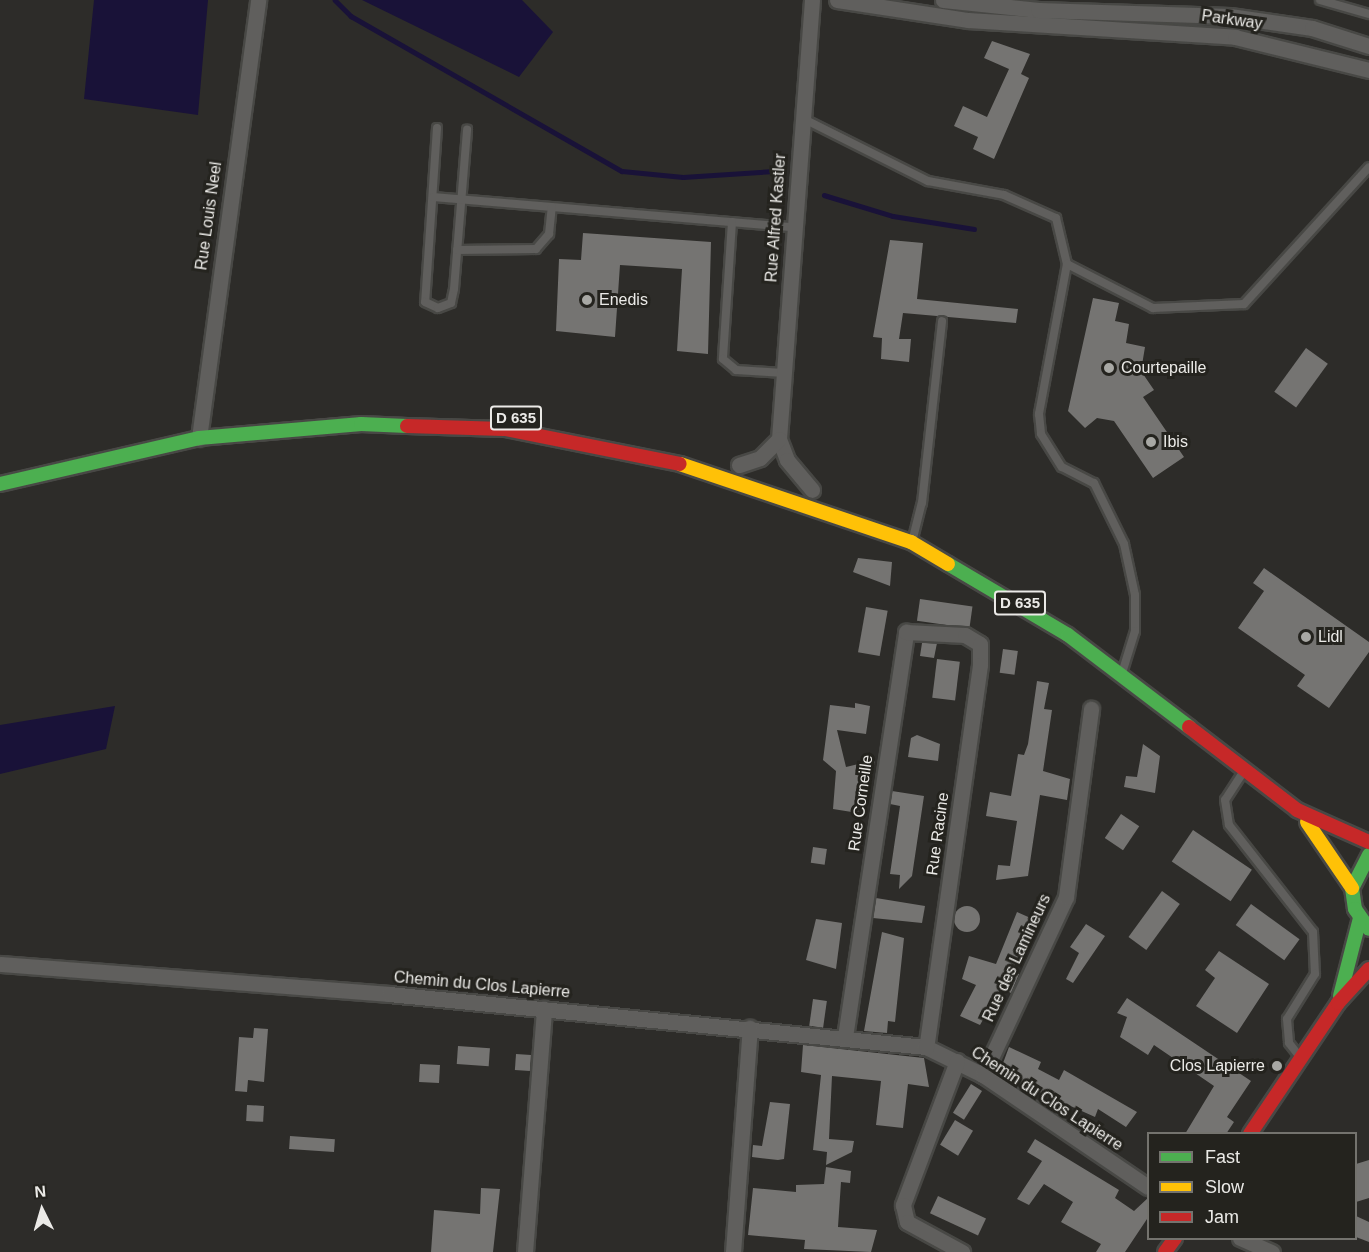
<!DOCTYPE html>
<style>
body{margin:0}
#map{position:relative;width:1369px;height:1252px;overflow:hidden;background:#2d2c29;font-family:Arial,sans-serif}
div>[style]{position:absolute}
[style*='--x']{left:calc(var(--x)*1px);top:calc(var(--y)*1px);width:calc(var(--w)*1px);rotate:calc(var(--a)*1deg)}
.water>*{inset:0;background:#191238}
.stream>*{height:4.5px;margin:-2.25px;padding:0 2.25px;transform-origin:2.25px;border-radius:2.25px;background:#191238}
.building>*{inset:0;background:#757472;transform-origin:0 0}
.round{border-radius:50%}
.roads{filter:drop-shadow(2px 0 #484845) drop-shadow(-2px 0 #484845) drop-shadow(0 2px #484845) drop-shadow(0 -2px #484845)}
.lane>*{height:8px;margin:-4px;padding:0 4px;transform-origin:4px;border-radius:4px;background:#605f5d}
.street>*{height:15px;margin:-7.5px;padding:0 7.5px;transform-origin:7.5px;border-radius:7.5px;background:#605f5d}
.fast>*{height:14px;margin:-7px;padding:0 7px;transform-origin:7px;border-radius:7px;background:#4caf50}
.slow>*{height:14px;margin:-7px;padding:0 7px;transform-origin:7px;border-radius:7px;background:#ffc107}
.jam>*{height:14px;margin:-7px;padding:0 7px;transform-origin:7px;border-radius:7px;background:#c62828}
.dots>*{width:16px;height:16px;translate:-50% -50%;box-sizing:border-box;border:3px solid #24231e;border-radius:50%}
span{translate:-50% -50%;white-space:nowrap;text-align:center;line-height:1.15;-webkit-text-stroke:6px #24231e;paint-order:stroke}
.shield-label span{padding:2px 4px;background:#24231e;border:2px solid;border-radius:4px;-webkit-text-stroke-width:0}
.shield-label{font-size:15px;color:#ebeae7;font-weight:700}
.street-label{font-size:16px;color:#ebeae7}
.poi-label{font-size:16px;color:#ebeae7}
.left{translate:0 -50%;text-align:left}
.right{translate:-100% -50%;text-align:right}
.legend{position:absolute;left:1147px;top:1132px;width:210px;height:108px;box-sizing:border-box;background:#24231e;border:2px solid #74736e;margin:0;padding:8px 10px;list-style:none;font-size:18px;color:#ebeae7}
.legend li{display:flex;align-items:center;gap:12px;height:30px}
.legend b{width:30px;border:2px solid #74736e}
.north{position:absolute;left:12px;top:1180px;width:60px;height:60px;-webkit-text-stroke:4px #24231e;paint-order:stroke;rotate:355deg;font-size:16px;font-weight:700;line-height:24px;text-align:center;color:#ebeae7}
.north::after{content:'';display:block;margin:auto;width:21px;height:27px;background:#ebeae7;clip-path:polygon(50% 0,100% 100%,50% 72%,0 100%)}
</style>
<div id="map">
<div class="water">
<div style="clip-path:polygon(94px 0,208px 0,198px 115px,84px 99px)"></div>
<div style="clip-path:polygon(362px 0,522px 0,553px 32px,519px 77px)"></div>
<div style="clip-path:polygon(115px 706px,106px 749px,0 774px,0 725px)"></div>
</div>
<div class="stream">
<div style="--x:335;--y:0;--w:23;--a:45"></div>
<div style="--x:351;--y:16;--w:312;--a:29.8"></div>
<div style="--x:622;--y:171;--w:61;--a:5.6"></div>
<div style="--x:683;--y:177;--w:91;--a:-3.8"></div>
<div style="--x:824;--y:195;--w:72;--a:16.9"></div>
<div style="--x:893;--y:216;--w:82;--a:9.1"></div>
</div>
<div class="building">
<div style="clip-path:polygon(992px 41px,1030px 54px,1021px 74px,1029px 78px,994px 159px,973px 149px,978px 137px,954px 126px,963px 106px,987px 117px,1009px 69px,984px 58px)"></div>
<div style="clip-path:polygon(583px 233px,711px 242px,708px 354px,677px 351px,682px 269px,620px 265px,615px 337px,556px 331px,559px 259px,581px 260px)"></div>
<div style="clip-path:polygon(890px 240px,923px 243px,917px 299px,1018px 309px,1016px 323px,903px 313px,899px 339px,911px 339px,909px 362px,881px 359px,882px 338px,873px 337px)"></div>
<div style="clip-path:polygon(1093px 298px,1119px 303px,1115px 321px,1129px 324px,1126px 343px,1145px 347px,1141px 371px,1154px 390px,1143px 397px,1184px 457px,1153px 478px,1114px 421px,1097px 418px,1085px 428px,1068px 411px)"></div>
<div style="left:1306px;top:348px;width:27px;height:54px;rotate:36deg"></div>
<div style="clip-path:polygon(858px 558px,892px 562px,890px 586px,853px 572px)"></div>
<div style="clip-path:polygon(1264px 568px,1369px 642px,1369px 652px,1329px 708px,1297px 686px,1305px 675px,1238px 628px,1264px 591px,1253px 583px)"></div>
<div style="left:920px;top:599px;width:53px;height:22px;rotate:8deg"></div>
<div style="left:866px;top:607px;width:22px;height:46px;rotate:10deg"></div>
<div style="clip-path:polygon(922px 643px,937px 643px,934px 658px,920px 656px)"></div>
<div style="left:1003px;top:649px;width:15px;height:24px;rotate:8deg"></div>
<div style="left:937px;top:659px;width:23px;height:39px;rotate:7deg"></div>
<div style="clip-path:polygon(1037px 681px,1049px 683px,1044px 709px,1052px 710px,1043px 771px,1070px 779px,1067px 800px,1040px 795px,1028px 876px,996px 880px,998px 865px,1010px 866px,1017px 821px,986px 816px,990px 792px,1011px 796px,1018px 754px,1024px 755px,1028px 744px)"></div>
<div style="clip-path:polygon(855px 703px,870px 706px,866px 734px,837px 730px,846px 767px,875px 760px,872px 776px,864px 775px,858px 813px,833px 809px,836px 771px,823px 760px,830px 705px,855px 708px)"></div>
<div style="clip-path:polygon(917px 735px,940px 744px,938px 761px,908px 757px,911px 738px)"></div>
<div style="clip-path:polygon(1143px 744px,1160px 756px,1155px 793px,1124px 787px,1126px 776px,1137px 777px)"></div>
<div style="clip-path:polygon(892px 791px,924px 796px,912px 876px,899px 889px,900px 875px,890px 874px,900px 806px,890px 804px)"></div>
<div style="left:1121px;top:814px;width:22px;height:29px;rotate:34deg"></div>
<div style="left:1193px;top:830px;width:71px;height:38px;rotate:34deg"></div>
<div style="left:813px;top:847px;width:14px;height:16px;rotate:8deg"></div>
<div style="left:1162px;top:891px;width:22px;height:57px;rotate:36deg"></div>
<div style="clip-path:polygon(876px 898px,925px 906px,922px 923px,873px 918px)"></div>
<div style="left:1251px;top:904px;width:60px;height:26px;rotate:36deg"></div>
<div class="round" style="left:954px;top:906px;width:26px;height:26px"></div>
<div style="clip-path:polygon(1017px 912px,1035px 920px,1012px 971px,1019px 974px,1011px 993px,1001px 988px,980px 1025px,960px 1016px,976px 985px,962px 979px,969px 956px,996px 964px)"></div>
<div style="clip-path:polygon(816px 919px,842px 923px,836px 969px,806px 960px)"></div>
<div style="clip-path:polygon(1086px 924px,1105px 936px,1073px 983px,1066px 979px,1079px 953px,1070px 947px)"></div>
<div style="clip-path:polygon(882px 932px,904px 938px,895px 1022px,888px 1021px,887px 1033px,864px 1031px)"></div>
<div style="clip-path:polygon(1219px 951px,1269px 984px,1237px 1033px,1196px 1006px,1215px 978px,1205px 970px)"></div>
<div style="clip-path:polygon(1127px 998px,1251px 1081px,1227px 1117px,1234px 1122px,1226px 1134px,1185px 1134px,1214px 1086px,1154px 1045px,1148px 1055px,1120px 1037px,1127px 1017px,1117px 1013px)"></div>
<div style="left:813px;top:999px;width:14px;height:27px;rotate:8deg"></div>
<div style="clip-path:polygon(254px 1028px,268px 1029px,264px 1082px,248px 1080px,247px 1092px,235px 1091px,239px 1037px,253px 1038px)"></div>
<div style="clip-path:polygon(803px 1045px,924px 1058px,929px 1087px,908px 1084px,903px 1128px,876px 1125px,881px 1081px,832px 1076px,829px 1139px,854px 1141px,852px 1152px,826px 1165px,827px 1152px,813px 1150px,821px 1075px,801px 1072px)"></div>
<div style="left:458px;top:1046px;width:32px;height:18px;rotate:4deg"></div>
<div style="clip-path:polygon(1009px 1047px,1041px 1062px,1038px 1069px,1059px 1080px,1064px 1070px,1137px 1112px,1126px 1127px,1098px 1109px,1095px 1117px,999px 1074px)"></div>
<div style="left:516px;top:1054px;width:15px;height:16px;rotate:4deg"></div>
<div style="left:420px;top:1064px;width:20px;height:18px;rotate:3deg"></div>
<div style="left:971px;top:1084px;width:13px;height:34px;rotate:32deg"></div>
<div style="clip-path:polygon(770px 1102px,790px 1104px,784px 1159px,778px 1160px,752px 1157px,753px 1145px,762px 1146px)"></div>
<div style="left:247px;top:1105px;width:17px;height:16px;rotate:3deg"></div>
<div style="left:955px;top:1120px;width:21px;height:29px;rotate:31deg"></div>
<div style="left:290px;top:1136px;width:45px;height:13px;rotate:4deg"></div>
<div style="clip-path:polygon(1035px 1139px,1119px 1190px,1115px 1198px,1134px 1211px,1149px 1197px,1149px 1216px,1125px 1252px,1096px 1252px,1101px 1244px,1061px 1222px,1073px 1202px,1044px 1184px,1029px 1205px,1017px 1199px,1042px 1161px,1027px 1152px)"></div>
<div style="clip-path:polygon(1369px 1160px,1369px 1198px,1356px 1202px,1356px 1164px)"></div>
<div style="clip-path:polygon(826px 1167px,851px 1171px,850px 1183px,841px 1182px,838px 1227px,877px 1230px,871px 1252px,804px 1249px,805px 1240px,748px 1235px,753px 1188px,796px 1192px,796px 1185px,824px 1184px)"></div>
<div style="clip-path:polygon(481px 1188px,500px 1189px,493px 1252px,431px 1252px,434px 1210px,480px 1214px)"></div>
<div style="left:938px;top:1196px;width:53px;height:19px;rotate:25deg"></div>
<div style="clip-path:polygon(1356px 1216px,1369px 1222px,1369px 1242px,1356px 1237px)"></div>
</div>
<div class="roads">
<div class="lane">
<div style="--x:1320;--y:0;--w:51;--a:15.9"></div>
<div style="--x:802;--y:118;--w:141;--a:26.6"></div>
<div style="--x:928;--y:181;--w:77;--a:10.4"></div>
<div style="--x:1004;--y:195;--w:57;--a:23.9"></div>
<div style="--x:1056;--y:218;--w:47;--a:76.6"></div>
<div style="--x:1067;--y:264;--w:153;--a:100.6"></div>
<div style="--x:1039;--y:414;--w:20;--a:84"></div>
<div style="--x:1041;--y:434;--w:39;--a:58"></div>
<div style="--x:1062;--y:467;--w:36;--a:27"></div>
<div style="--x:1094;--y:483;--w:68;--a:63.8"></div>
<div style="--x:1124;--y:544;--w:52;--a:77.8"></div>
<div style="--x:1135;--y:595;--w:36;--a:90"></div>
<div style="--x:1135;--y:631;--w:41;--a:107.1"></div>
<div style="--x:437;--y:128;--w:174;--a:93.9"></div>
<div style="--x:425;--y:302;--w:14;--a:25"></div>
<div style="--x:438;--y:308;--w:14;--a:-21"></div>
<div style="--x:451;--y:303;--w:14;--a:-78"></div>
<div style="--x:454;--y:289;--w:160;--a:-85.3"></div>
<div style="--x:433;--y:197;--w:361;--a:4.8"></div>
<div style="--x:732;--y:222;--w:137;--a:93.8"></div>
<div style="--x:723;--y:359;--w:17;--a:40"></div>
<div style="--x:736;--y:370;--w:48;--a:3.6"></div>
<div style="--x:457;--y:250;--w:79;--a:-0.7"></div>
<div style="--x:536;--y:249;--w:20;--a:-49"></div>
<div style="--x:549;--y:234;--w:27;--a:-84"></div>
<div style="--x:1067;--y:264;--w:97;--a:27.1"></div>
<div style="--x:1153;--y:308;--w:91;--a:-2.5"></div>
<div style="--x:1244;--y:304;--w:185;--a:-47.6"></div>
<div style="--x:913;--y:538;--w:36;--a:-76"></div>
<div style="--x:922;--y:503;--w:183;--a:-83.7"></div>
<div style="--x:1242;--y:774;--w:31;--a:123"></div>
<div style="--x:1225;--y:800;--w:25;--a:81"></div>
<div style="--x:1229;--y:825;--w:136;--a:51.9"></div>
<div style="--x:1313;--y:932;--w:42;--a:87.3"></div>
<div style="--x:1315;--y:974;--w:53;--a:121.9"></div>
<div style="--x:1287;--y:1019;--w:24;--a:85"></div>
<div style="--x:1289;--y:1043;--w:16;--a:52"></div>
</div>
<div class="street">
<div style="--x:812;--y:0;--w:440;--a:94.3"></div>
<div style="--x:779;--y:439;--w:22;--a:69"></div>
<div style="--x:787;--y:460;--w:39;--a:50"></div>
<div style="--x:837;--y:0;--w:133;--a:8.7"></div>
<div style="--x:968;--y:20;--w:268;--a:3.6"></div>
<div style="--x:1235;--y:37;--w:138;--a:13.8"></div>
<div style="--x:943;--y:0;--w:96;--a:6"></div>
<div style="--x:1038;--y:10;--w:192;--a:1.8"></div>
<div style="--x:1230;--y:16;--w:83;--a:8.3"></div>
<div style="--x:1312;--y:28;--w:60;--a:17.5"></div>
<div style="--x:199;--y:438;--w:442;--a:-82.3"></div>
<div style="--x:739;--y:465;--w:22;--a:-18"></div>
<div style="--x:760;--y:458;--w:27;--a:-45"></div>
<div style="--x:0;--y:964;--w:390;--a:4.4"></div>
<div style="--x:389;--y:994;--w:540;--a:5.64"></div>
<div style="--x:926;--y:1047;--w:64;--a:26.2"></div>
<div style="--x:983;--y:1075;--w:199;--a:34.2"></div>
<div style="--x:845;--y:1037;--w:410;--a:-81.4"></div>
<div style="--x:906;--y:632;--w:59;--a:2.9"></div>
<div style="--x:965;--y:635;--w:17;--a:31"></div>
<div style="--x:980;--y:644;--w:21;--a:90"></div>
<div style="--x:980;--y:665;--w:386;--a:98"></div>
<div style="--x:957;--y:1061;--w:154;--a:110.6"></div>
<div style="--x:903;--y:1205;--w:17;--a:77"></div>
<div style="--x:907;--y:1222;--w:63;--a:28.6"></div>
<div style="--x:983;--y:1075;--w:196;--a:-65"></div>
<div style="--x:1066;--y:897;--w:190;--a:-82.4"></div>
<div style="--x:1240;--y:1238;--w:35;--a:24"></div>
<div style="--x:525;--y:1252;--w:244;--a:-85.5"></div>
<div style="--x:733;--y:1252;--w:225;--a:-85.7"></div>
</div>
<div class="fast">
<div style="--x:0;--y:484;--w:204;--a:-13"></div>
<div style="--x:199;--y:438;--w:163;--a:-4.9"></div>
<div style="--x:361;--y:424;--w:46;--a:2.5"></div>
<div style="--x:948;--y:564;--w:139;--a:30.6"></div>
<div style="--x:1068;--y:635;--w:152;--a:37.2"></div>
<div style="--x:1369;--y:855;--w:37;--a:117"></div>
<div style="--x:1352;--y:888;--w:21;--a:82"></div>
<div style="--x:1355;--y:909;--w:24;--a:55"></div>
<div style="--x:1340;--y:996;--w:81;--a:-75.6"></div>
</div>
<div class="slow">
<div style="--x:680;--y:464;--w:244;--a:18.7"></div>
<div style="--x:911;--y:542;--w:43;--a:30.7"></div>
<div style="--x:1307;--y:822;--w:80;--a:55.7"></div>
</div>
<div class="jam">
<div style="--x:407;--y:426;--w:98;--a:1.8"></div>
<div style="--x:505;--y:429;--w:178;--a:11.3"></div>
<div style="--x:1189;--y:727;--w:136;--a:37.5"></div>
<div style="--x:1297;--y:810;--w:79;--a:24"></div>
<div style="--x:1250;--y:1134;--w:158;--a:-56.1"></div>
<div style="--x:1338;--y:1003;--w:46;--a:-47.6"></div>
<div style="--x:1165;--y:1252;--w:17;--a:-54"></div>
</div>
</div>
<div class="dots">
<div style="left:587px;top:300px;background:#a8a8a4"></div>
<div style="left:1109px;top:368px;background:#a8a8a4"></div>
<div style="left:1151px;top:442px;background:#a8a8a4"></div>
<div style="left:1306px;top:637px;background:#a8a8a4"></div>
<div style="left:1277px;top:1066px;background:#a8a8a4"></div>
</div>
<div class="shield-label">
<span style="left:516px;top:418px">D 635</span>
<span style="left:1020px;top:603px">D 635</span>
</div>
<div class="street-label">
<span style="left:1232px;top:20px;rotate:8deg">Parkway</span>
<span style="left:209px;top:216px;rotate:-82deg">Rue Louis Neel</span>
<span style="left:776px;top:218px;rotate:-86deg">Rue Alfred Kastler</span>
<span style="left:861px;top:803px;rotate:-82deg">Rue Corneille</span>
<span style="left:938px;top:834px;rotate:-82deg">Rue Racine</span>
<span style="left:1017px;top:958px;rotate:-65deg">Rue des Lamineurs</span>
<span style="left:482px;top:985px;rotate:5deg">Chemin du Clos Lapierre</span>
<span style="left:1047px;top:1099px;rotate:33deg">Chemin du Clos Lapierre</span>
</div>
<div class="poi-label">
<span class="left" style="left:599px;top:300px">Enedis</span>
<span class="left" style="left:1121px;top:368px">Courtepaille</span>
<span class="left" style="left:1163px;top:442px">Ibis</span>
<span class="left" style="left:1318px;top:637px">Lidl</span>
<span class="right" style="left:1265px;top:1066px">Clos Lapierre</span>
</div>
<ul class="legend">
<li><b style="height:8px;background:#4caf50"></b>Fast</li>
<li><b style="height:8px;background:#ffc107"></b>Slow</li>
<li><b style="height:8px;background:#c62828"></b>Jam</li>
</ul>
<div class="north">N</div>
</div>
